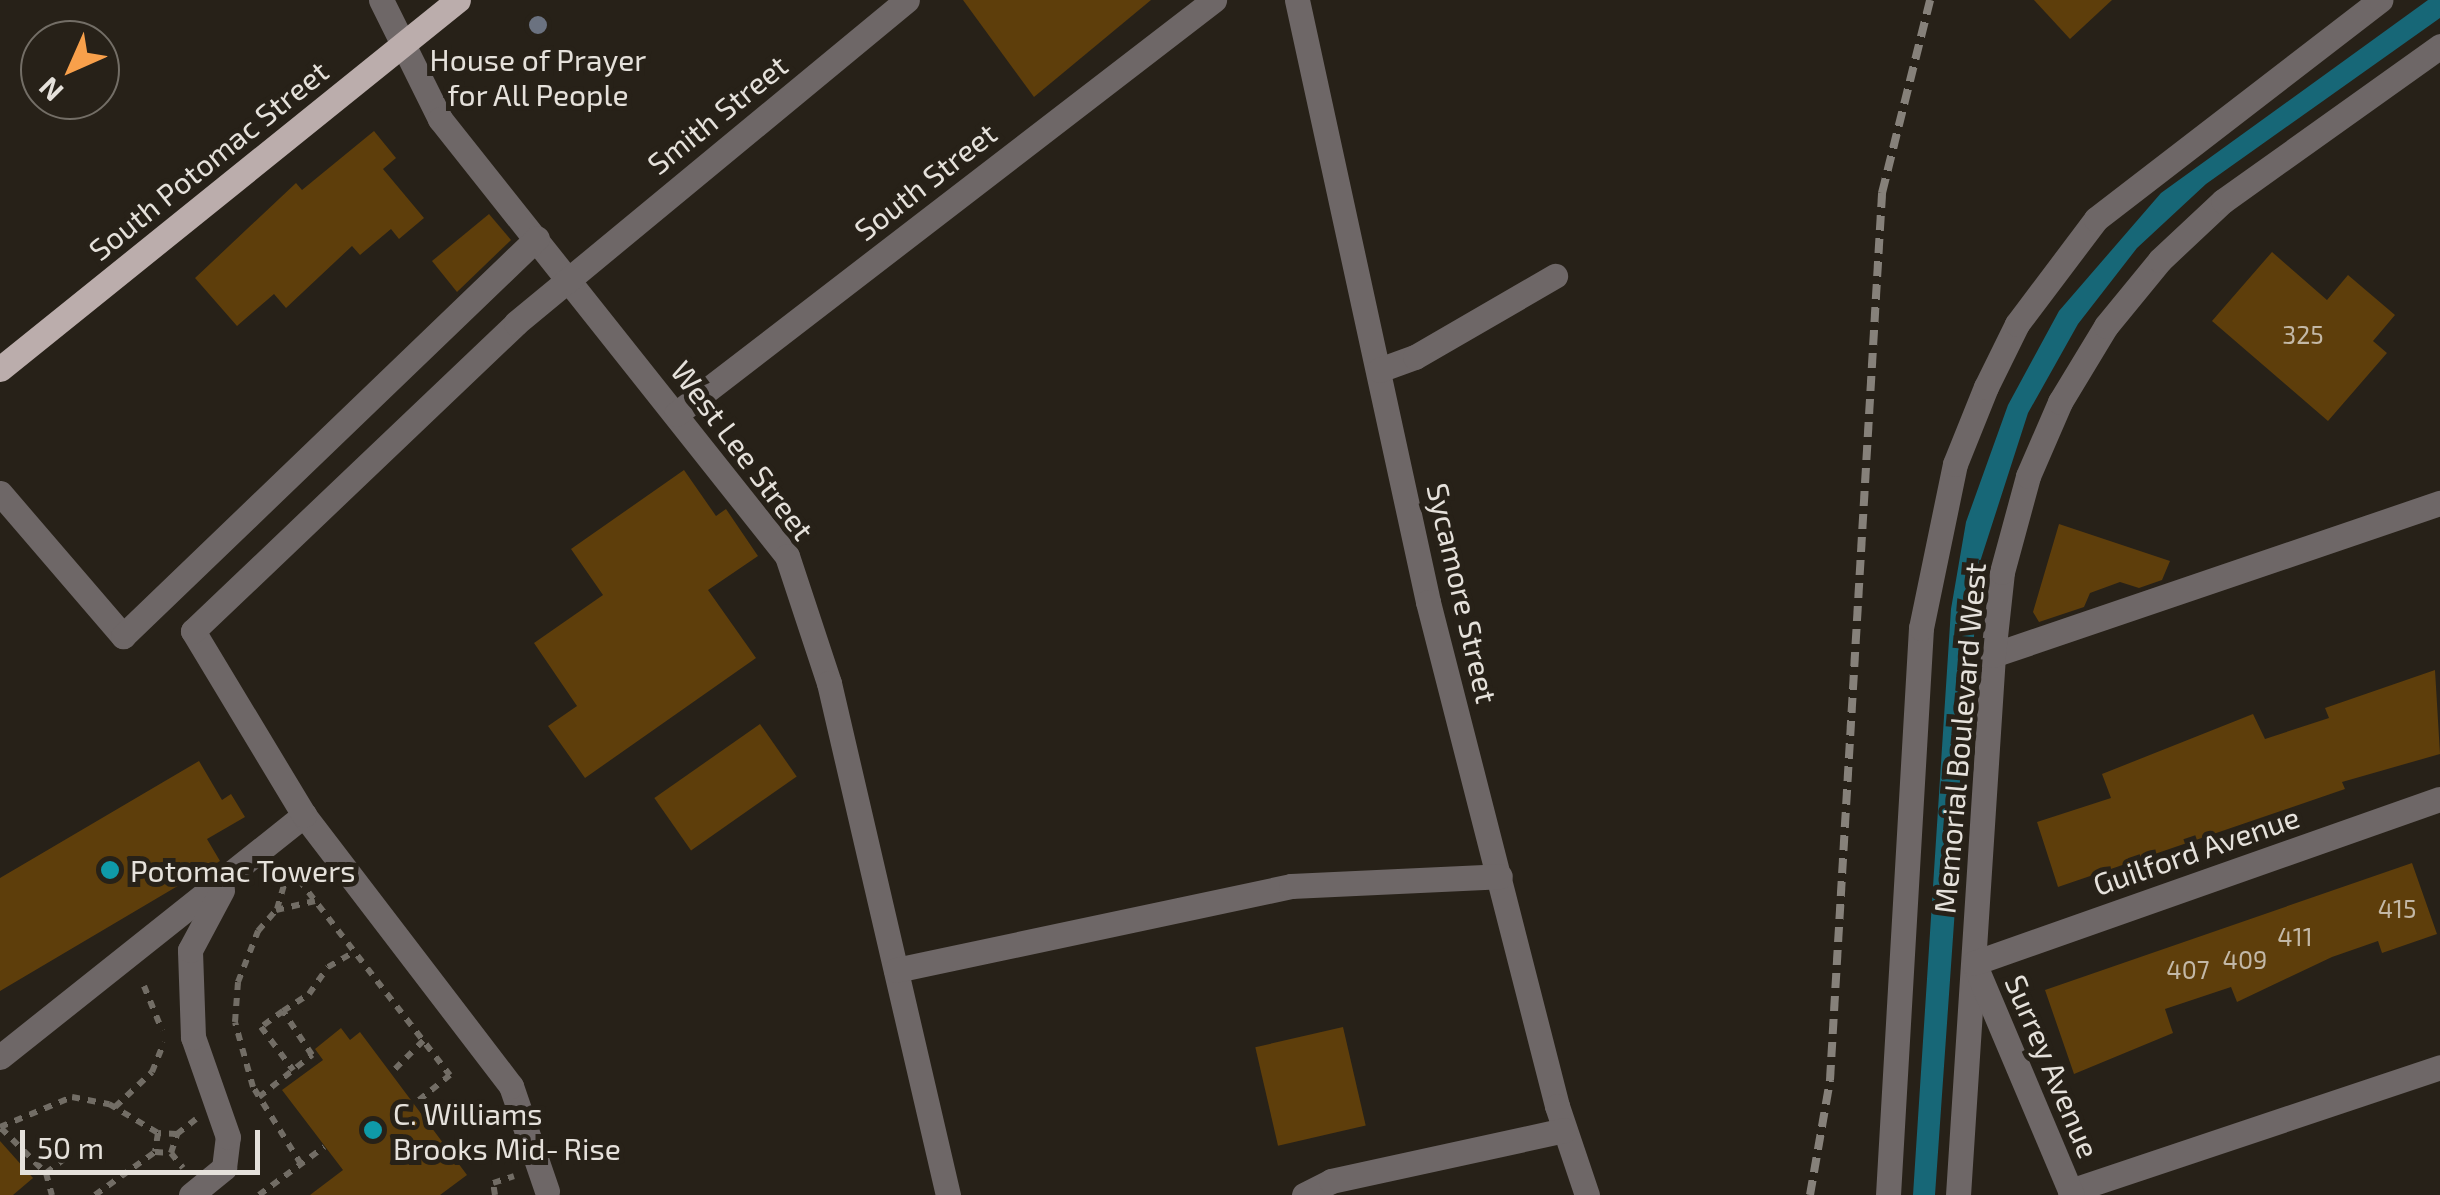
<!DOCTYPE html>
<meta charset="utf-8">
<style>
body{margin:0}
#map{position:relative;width:2440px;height:1195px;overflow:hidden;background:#272118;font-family:"Exo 2",sans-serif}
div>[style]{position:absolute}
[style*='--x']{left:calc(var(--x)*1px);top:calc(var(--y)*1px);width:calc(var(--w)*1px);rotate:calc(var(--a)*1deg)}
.water>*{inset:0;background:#176777}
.building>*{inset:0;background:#5e3e0b;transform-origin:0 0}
.path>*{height:6px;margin-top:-3px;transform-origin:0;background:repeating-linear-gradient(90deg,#726d65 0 8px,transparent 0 16px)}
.minor>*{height:25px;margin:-12.5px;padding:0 12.5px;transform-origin:12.5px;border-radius:12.5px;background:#6e6767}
.major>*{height:25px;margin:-12.5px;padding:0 12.5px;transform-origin:12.5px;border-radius:12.5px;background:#bbadac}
.rail>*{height:8px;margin-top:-4px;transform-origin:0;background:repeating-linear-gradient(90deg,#86817a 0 15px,transparent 0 23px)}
.dots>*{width:28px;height:28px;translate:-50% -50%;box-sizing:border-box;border:5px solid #272118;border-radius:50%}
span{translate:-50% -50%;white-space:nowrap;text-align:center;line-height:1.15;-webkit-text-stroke:10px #272118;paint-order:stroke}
.number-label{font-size:25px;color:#c3b8a7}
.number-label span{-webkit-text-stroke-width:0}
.poi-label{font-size:30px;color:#e5e1db}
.left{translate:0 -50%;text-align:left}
.street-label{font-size:30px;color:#e5e1db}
.north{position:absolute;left:20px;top:20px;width:100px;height:100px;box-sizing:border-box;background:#272118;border:2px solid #736e66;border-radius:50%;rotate:225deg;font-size:28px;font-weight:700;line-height:40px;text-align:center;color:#e5e1db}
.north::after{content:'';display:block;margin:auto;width:35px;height:45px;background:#f8a04b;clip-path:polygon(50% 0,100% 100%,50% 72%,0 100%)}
.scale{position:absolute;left:20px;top:1130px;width:240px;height:45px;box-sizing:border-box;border:5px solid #e5e1db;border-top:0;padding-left:12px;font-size:30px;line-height:35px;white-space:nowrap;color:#e5e1db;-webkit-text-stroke:8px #272118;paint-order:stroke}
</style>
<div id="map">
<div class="water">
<div style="clip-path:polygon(2428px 0,2440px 0,2440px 18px,2206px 184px,2137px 248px,2078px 324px,2028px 413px,1979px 565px,1935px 1195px,1913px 1195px,1951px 609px,1966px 522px,2008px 405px,2059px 311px,2161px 193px)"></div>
</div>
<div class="building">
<div style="clip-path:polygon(963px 0,1151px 0,1034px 97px)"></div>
<div style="clip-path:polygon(2034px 0,2112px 0,2070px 39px)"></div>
<div style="clip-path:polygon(374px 131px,396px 158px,383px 169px,424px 218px,399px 239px,391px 229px,360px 255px,352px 246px,286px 308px,274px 294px,237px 326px,195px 278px,296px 183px,302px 190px)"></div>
<div style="clip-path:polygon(489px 214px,511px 240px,457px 292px,432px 261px)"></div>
<div style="clip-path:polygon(2272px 252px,2327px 300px,2348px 275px,2395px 315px,2373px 341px,2387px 353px,2328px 421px,2212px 321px)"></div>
<div style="clip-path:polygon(684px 470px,716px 516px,726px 509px,758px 556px,708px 590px,756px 658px,585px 778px,548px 726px,577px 706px,534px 643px,603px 595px,571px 549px)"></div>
<div style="clip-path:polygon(2059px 524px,2170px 561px,2162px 580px,2139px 588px,2120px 582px,2090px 593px,2084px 607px,2039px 622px,2033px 612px)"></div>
<div style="clip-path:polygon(2435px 670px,2440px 754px,2342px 782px,2345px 789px,2058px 887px,2037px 822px,2111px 798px,2102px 774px,2253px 714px,2265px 739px,2329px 718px,2325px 708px)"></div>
<div style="left:760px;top:724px;width:64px;height:129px;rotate:55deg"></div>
<div style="clip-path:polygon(199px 761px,222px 800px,231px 794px,245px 817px,207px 839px,220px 861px,0 991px,0 878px)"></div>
<div style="clip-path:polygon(2412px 863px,2437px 934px,2382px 953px,2378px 941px,2332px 957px,2237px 1002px,2231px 987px,2165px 1009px,2173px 1033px,2074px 1074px,2045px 990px)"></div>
<div style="left:1343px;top:1027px;width:101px;height:90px;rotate:77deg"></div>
<div style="clip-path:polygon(341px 1028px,350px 1040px,360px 1032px,467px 1175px,440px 1195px,310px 1195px,343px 1170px,282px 1090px,323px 1060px,315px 1049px)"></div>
<div style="clip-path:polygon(0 1141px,33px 1178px,13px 1195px,0 1195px)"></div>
</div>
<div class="path">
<div style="--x:289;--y:867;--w:263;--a:52.3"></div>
<div style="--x:450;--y:1075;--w:40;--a:141"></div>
<div style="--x:277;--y:909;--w:43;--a:-73.7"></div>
<div style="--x:144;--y:986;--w:48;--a:67.8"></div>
<div style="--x:283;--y:1011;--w:31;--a:-33"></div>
<div style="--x:309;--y:994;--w:33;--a:-55"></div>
<div style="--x:328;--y:967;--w:30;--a:-30"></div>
<div style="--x:395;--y:1069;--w:40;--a:-45"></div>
<div style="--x:259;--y:1097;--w:68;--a:-38.4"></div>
<div style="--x:312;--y:1055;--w:53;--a:-123.4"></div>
<div style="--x:283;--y:1011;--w:27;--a:144"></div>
<div style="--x:261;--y:1027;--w:54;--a:53.3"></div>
<div style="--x:115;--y:1107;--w:51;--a:-43.4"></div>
<div style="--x:152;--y:1072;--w:32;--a:-68"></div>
<div style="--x:0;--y:1127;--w:78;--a:-22.6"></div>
<div style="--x:72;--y:1097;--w:38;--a:11"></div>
<div style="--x:109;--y:1104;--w:57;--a:30.6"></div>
<div style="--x:1;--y:1128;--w:64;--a:45"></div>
<div style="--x:46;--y:1173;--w:23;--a:-38"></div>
<div style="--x:64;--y:1159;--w:15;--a:-132"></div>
<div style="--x:177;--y:1134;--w:24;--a:-38"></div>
<div style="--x:171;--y:1153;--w:20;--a:-72"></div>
<div style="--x:177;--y:1134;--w:19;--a:-177"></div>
<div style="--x:158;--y:1133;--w:19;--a:99"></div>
<div style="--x:155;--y:1152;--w:16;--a:4"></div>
<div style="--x:171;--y:1153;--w:19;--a:51"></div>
<div style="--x:301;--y:1164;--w:91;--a:-121.9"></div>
<div style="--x:253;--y:1087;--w:67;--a:-105.5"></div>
<div style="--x:235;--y:1022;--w:40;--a:-85.7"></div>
<div style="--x:238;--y:982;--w:55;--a:-68.6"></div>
<div style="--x:258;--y:931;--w:28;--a:-49"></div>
<div style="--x:276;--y:910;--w:40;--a:-13"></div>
<div style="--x:46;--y:1173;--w:23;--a:75"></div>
<div style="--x:95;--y:1195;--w:74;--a:-35.6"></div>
<div style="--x:259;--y:1195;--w:81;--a:-36.4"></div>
<div style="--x:495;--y:1195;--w:12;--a:-99"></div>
<div style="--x:493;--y:1183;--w:22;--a:-18"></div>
</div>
<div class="minor">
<div style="--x:381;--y:0;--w:133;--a:63.6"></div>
<div style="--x:440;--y:119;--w:558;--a:51.55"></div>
<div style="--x:787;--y:556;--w:134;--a:71.7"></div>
<div style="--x:829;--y:683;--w:526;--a:76.92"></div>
<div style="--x:1297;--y:0;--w:616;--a:77.72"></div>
<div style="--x:1428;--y:602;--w:520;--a:75.64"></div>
<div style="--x:1557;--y:1106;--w:94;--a:71.4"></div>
<div style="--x:1379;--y:370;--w:38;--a:-20"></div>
<div style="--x:1415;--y:357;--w:162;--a:-30.1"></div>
<div style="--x:676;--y:414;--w:679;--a:-37.58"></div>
<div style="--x:0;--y:493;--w:189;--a:49.3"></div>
<div style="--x:123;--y:636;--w:574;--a:-43.87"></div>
<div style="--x:1993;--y:655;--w:472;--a:-18.8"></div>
<div style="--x:896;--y:970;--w:404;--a:-12"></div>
<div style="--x:1291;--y:886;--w:209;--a:-2.7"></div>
<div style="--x:0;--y:1057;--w:389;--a:-38.5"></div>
<div style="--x:547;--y:1191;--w:111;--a:-108.9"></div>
<div style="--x:511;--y:1086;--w:341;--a:-127.4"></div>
<div style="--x:304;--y:815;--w:215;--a:-121.1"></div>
<div style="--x:193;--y:631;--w:446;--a:-43.6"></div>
<div style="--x:516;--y:323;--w:507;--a:-39.56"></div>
<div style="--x:2070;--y:1191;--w:390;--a:-18.5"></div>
<div style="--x:191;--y:1195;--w:43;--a:-39.3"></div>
<div style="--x:224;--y:1168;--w:31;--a:-83"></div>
<div style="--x:228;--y:1137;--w:106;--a:-109.3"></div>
<div style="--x:193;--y:1037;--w:87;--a:-92"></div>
<div style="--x:190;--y:950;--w:68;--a:-61.9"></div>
<div style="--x:1304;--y:1195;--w:30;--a:-27"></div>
<div style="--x:1331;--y:1181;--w:239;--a:-12.3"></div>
<div style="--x:1888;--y:1195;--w:568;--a:-86.67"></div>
<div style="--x:1921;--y:628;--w:167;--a:-78.3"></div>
<div style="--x:1955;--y:464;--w:83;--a:-68.1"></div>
<div style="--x:1986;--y:387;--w:70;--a:-63.8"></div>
<div style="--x:2017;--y:324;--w:131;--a:-53"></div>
<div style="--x:2096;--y:219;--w:359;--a:-37.6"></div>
<div style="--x:1958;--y:1195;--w:541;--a:-86.29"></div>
<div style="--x:1993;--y:655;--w:83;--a:-83.8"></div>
<div style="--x:2002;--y:572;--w:99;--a:-74.8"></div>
<div style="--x:2028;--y:476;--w:81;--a:-66.6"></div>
<div style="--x:2060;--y:402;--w:89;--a:-58.8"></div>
<div style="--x:2106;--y:326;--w:85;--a:-50.7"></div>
<div style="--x:2160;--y:260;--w:86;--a:-43.1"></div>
<div style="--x:2223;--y:201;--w:267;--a:-35.5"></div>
<div style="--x:2072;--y:1195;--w:252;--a:-112.9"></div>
<div style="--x:1974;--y:963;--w:494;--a:-19.4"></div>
</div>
<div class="major">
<div style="--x:0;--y:369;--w:588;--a:-38.86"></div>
</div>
<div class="rail">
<div style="--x:1810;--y:1195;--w:117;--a:-80.1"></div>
<div style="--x:1830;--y:1080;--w:889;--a:-86.64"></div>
<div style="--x:1882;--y:193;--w:199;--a:-76"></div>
</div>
<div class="dots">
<div style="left:538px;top:25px;background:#6b7280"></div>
<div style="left:110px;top:870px;background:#0f9aa8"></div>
<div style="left:373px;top:1130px;background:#0f9aa8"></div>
</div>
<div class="number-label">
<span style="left:2303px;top:334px">325</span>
<span style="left:2397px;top:908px">415</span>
<span style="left:2295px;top:936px">411</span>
<span style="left:2245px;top:959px">409</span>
<span style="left:2188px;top:969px">407</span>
</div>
<div class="poi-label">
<span style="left:538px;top:76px">House of Prayer<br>for All People</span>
<span class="left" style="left:130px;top:870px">Potomac Towers</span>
<span class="left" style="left:393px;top:1130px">C. Williams<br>Brooks Mid‐Rise</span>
</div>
<div class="street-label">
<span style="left:717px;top:114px;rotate:-39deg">Smith Street</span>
<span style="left:208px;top:160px;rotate:-39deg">South Potomac Street</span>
<span style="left:925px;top:181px;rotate:-38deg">South Street</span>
<span style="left:743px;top:450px;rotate:53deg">West Lee Street</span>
<span style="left:1463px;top:593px;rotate:77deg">Sycamore Street</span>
<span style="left:1959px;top:738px;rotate:-85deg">Memorial Boulevard West</span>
<span style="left:2196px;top:850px;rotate:-19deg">Guilford Avenue</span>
<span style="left:2053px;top:1066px;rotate:67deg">Surrey Avenue</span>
</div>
<div class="north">N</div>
<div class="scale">50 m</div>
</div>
